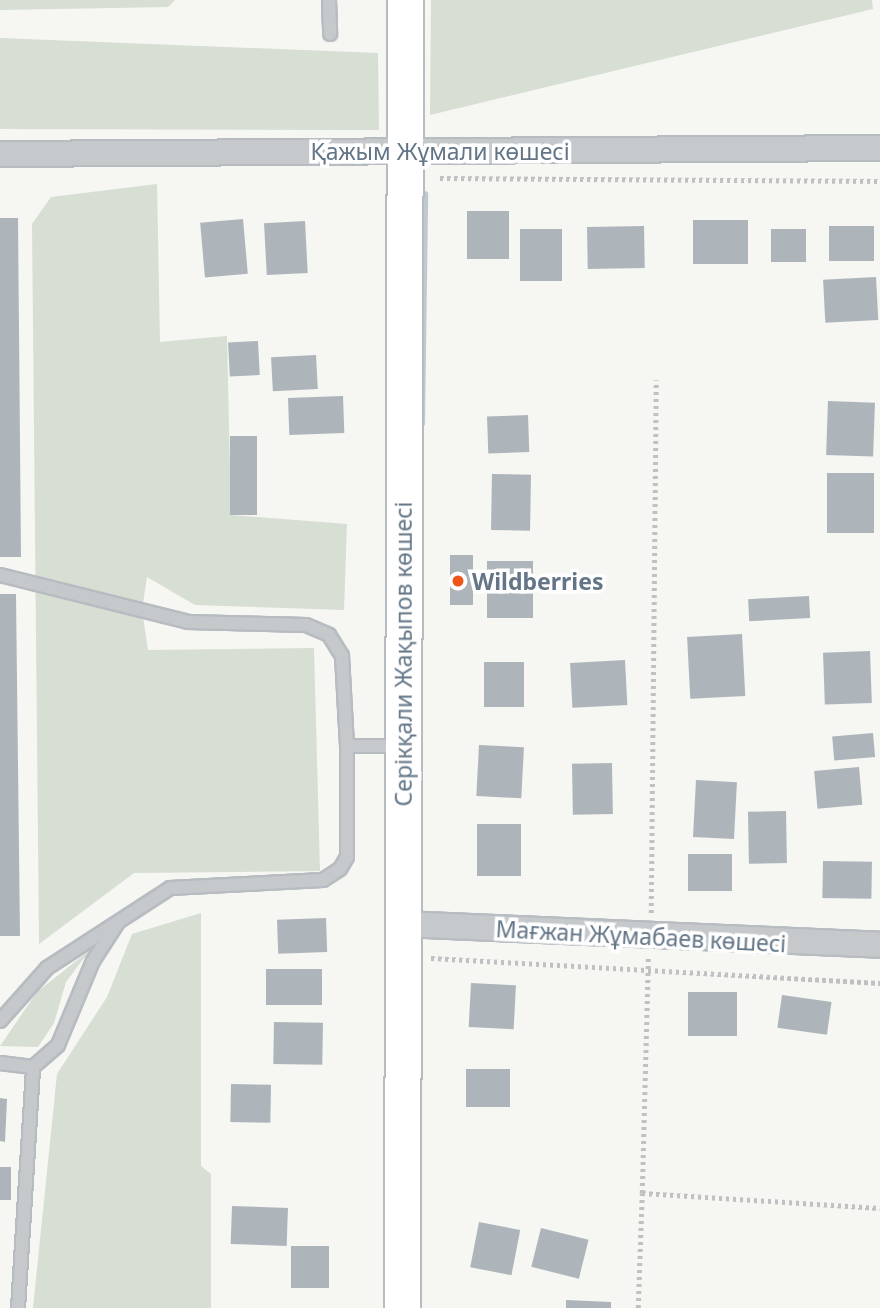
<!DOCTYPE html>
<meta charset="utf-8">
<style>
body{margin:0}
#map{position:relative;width:880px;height:1308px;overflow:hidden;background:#f6f6f2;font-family:"Noto Sans",sans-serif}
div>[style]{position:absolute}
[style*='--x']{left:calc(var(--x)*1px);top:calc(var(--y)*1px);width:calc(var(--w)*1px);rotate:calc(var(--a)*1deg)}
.green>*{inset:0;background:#d7ded3}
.stream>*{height:7px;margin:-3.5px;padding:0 3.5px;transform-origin:3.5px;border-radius:3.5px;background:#bfcacf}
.building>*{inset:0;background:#adb5bb;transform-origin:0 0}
.path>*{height:4.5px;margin-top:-2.25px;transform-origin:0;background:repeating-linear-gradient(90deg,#bfc1c3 0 3.5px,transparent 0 7px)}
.roads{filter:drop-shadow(2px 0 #b7bcc1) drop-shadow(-2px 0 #b7bcc1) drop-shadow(0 2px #b7bcc1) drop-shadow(0 -2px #b7bcc1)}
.lane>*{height:12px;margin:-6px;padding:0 6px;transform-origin:6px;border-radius:6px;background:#c5c9cc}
.street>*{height:24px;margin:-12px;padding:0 12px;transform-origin:12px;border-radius:12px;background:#c5c9cc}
.secondary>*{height:35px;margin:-17.5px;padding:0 17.5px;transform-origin:17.5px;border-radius:17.5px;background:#fff}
.dots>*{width:19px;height:19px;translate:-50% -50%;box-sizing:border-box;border:4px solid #fff;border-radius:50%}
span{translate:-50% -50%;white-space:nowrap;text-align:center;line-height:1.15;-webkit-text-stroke:7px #fff;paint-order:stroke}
.street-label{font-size:23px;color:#637586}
.poi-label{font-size:23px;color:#637586;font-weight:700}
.left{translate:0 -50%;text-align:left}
</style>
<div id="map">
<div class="green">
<div style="clip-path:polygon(0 0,175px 0,168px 7px,0 10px)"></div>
<div style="clip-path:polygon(431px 0,872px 0,873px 9px,430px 115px)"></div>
<div style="clip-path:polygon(0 38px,378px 53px,379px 130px,0 129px)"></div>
<div style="clip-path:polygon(157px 184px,160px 342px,227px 336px,231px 515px,347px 524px,344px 610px,195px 605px,147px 577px,142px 610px,148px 650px,314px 648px,320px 871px,134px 873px,39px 944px,32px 224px,51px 197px)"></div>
<div style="clip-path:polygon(201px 913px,201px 1166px,211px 1174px,211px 1308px,33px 1308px,57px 1074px,107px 997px,132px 934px)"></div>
<div style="clip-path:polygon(90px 950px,66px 982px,54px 1023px,38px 1047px,0 1046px,37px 992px)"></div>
</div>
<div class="stream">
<div style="--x:421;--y:423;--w:229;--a:-89.2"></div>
</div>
<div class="building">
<div style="left:467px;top:211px;width:42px;height:48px"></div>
<div style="clip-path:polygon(0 218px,18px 218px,21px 557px,0 557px)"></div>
<div style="left:243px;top:219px;width:55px;height:43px;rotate:85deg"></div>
<div style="left:693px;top:220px;width:55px;height:44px"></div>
<div style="left:305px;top:221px;width:52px;height:41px;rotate:87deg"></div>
<div style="left:644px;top:226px;width:42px;height:57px;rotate:89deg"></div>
<div style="left:829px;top:226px;width:45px;height:35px"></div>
<div style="left:520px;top:229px;width:42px;height:52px"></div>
<div style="left:771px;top:229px;width:35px;height:33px"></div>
<div style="left:876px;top:277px;width:43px;height:53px;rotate:87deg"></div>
<div style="left:258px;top:341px;width:34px;height:30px;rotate:87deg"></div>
<div style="left:316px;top:355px;width:34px;height:45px;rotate:87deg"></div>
<div style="left:343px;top:396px;width:37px;height:55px;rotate:88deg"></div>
<div style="left:828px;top:401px;width:47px;height:54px;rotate:2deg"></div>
<div style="left:528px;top:415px;width:37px;height:41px;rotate:88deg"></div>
<div style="left:230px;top:436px;width:27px;height:79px"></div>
<div style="left:827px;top:473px;width:47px;height:60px"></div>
<div style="left:492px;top:474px;width:39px;height:56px;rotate:1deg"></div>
<div style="left:450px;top:555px;width:23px;height:50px"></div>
<div style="left:487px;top:561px;width:46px;height:57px"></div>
<div style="clip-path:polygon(0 594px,16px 594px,20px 936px,0 936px)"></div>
<div style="left:809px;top:596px;width:22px;height:61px;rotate:87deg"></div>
<div style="left:742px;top:634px;width:62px;height:55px;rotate:87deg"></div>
<div style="left:870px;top:651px;width:52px;height:47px;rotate:88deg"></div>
<div style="left:625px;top:660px;width:45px;height:55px;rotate:87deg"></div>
<div style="left:524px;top:662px;width:45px;height:40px;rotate:90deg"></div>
<div style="left:873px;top:733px;width:24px;height:41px;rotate:85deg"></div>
<div style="left:479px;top:745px;width:45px;height:51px;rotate:3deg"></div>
<div style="left:612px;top:763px;width:51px;height:40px;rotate:89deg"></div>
<div style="left:859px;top:767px;width:38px;height:45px;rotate:85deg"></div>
<div style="left:696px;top:780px;width:41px;height:57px;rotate:3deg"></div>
<div style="left:786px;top:811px;width:52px;height:38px;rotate:89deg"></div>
<div style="left:477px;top:824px;width:44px;height:52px"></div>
<div style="left:732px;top:854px;width:37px;height:44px;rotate:90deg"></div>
<div style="left:823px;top:861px;width:49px;height:37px;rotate:1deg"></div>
<div style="left:326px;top:918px;width:34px;height:49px;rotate:88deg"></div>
<div style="left:322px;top:969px;width:36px;height:56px;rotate:90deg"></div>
<div style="left:471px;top:983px;width:45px;height:44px;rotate:3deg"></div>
<div style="left:688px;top:992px;width:49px;height:44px"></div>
<div style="left:782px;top:995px;width:50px;height:33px;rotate:8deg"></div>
<div style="left:274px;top:1022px;width:49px;height:42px;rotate:1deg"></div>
<div style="left:466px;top:1069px;width:44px;height:38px"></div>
<div style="left:231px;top:1084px;width:40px;height:38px;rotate:1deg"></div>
<div style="clip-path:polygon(0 1098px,7px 1099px,5px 1142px,0 1141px)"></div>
<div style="left:0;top:1167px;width:11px;height:33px"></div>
<div style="left:232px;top:1206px;width:56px;height:38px;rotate:2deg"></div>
<div style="left:479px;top:1222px;width:42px;height:46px;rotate:11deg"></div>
<div style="left:541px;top:1228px;width:49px;height:40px;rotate:14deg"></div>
<div style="left:291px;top:1246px;width:38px;height:42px"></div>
<div style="clip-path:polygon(566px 1300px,611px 1302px,611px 1308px,566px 1308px)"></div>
</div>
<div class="path">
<div style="--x:440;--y:178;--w:440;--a:0.4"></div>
<div style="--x:651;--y:913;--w:533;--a:-89.46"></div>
<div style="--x:431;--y:958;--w:450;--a:3.2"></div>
<div style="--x:642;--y:1193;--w:237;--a:-88.5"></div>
<div style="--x:638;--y:1308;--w:115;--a:-88"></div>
<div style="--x:642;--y:1193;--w:238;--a:3.6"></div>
</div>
<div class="roads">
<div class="lane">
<div style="--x:329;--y:0;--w:34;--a:88"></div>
<div style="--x:0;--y:575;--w:194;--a:14"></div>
<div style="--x:188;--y:622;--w:118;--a:1.5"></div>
<div style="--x:306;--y:625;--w:25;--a:23"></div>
<div style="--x:329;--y:635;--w:25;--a:58"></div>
<div style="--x:342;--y:656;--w:90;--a:86.8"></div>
<div style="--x:0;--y:1021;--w:71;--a:-48.4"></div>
<div style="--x:47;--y:968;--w:147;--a:-33"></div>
<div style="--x:170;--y:888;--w:153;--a:-3"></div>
<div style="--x:323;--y:880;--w:20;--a:-33"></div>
<div style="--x:340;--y:869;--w:14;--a:-60"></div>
<div style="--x:347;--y:857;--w:111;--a:-90"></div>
<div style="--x:347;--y:746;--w:55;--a:0"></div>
<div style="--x:0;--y:1063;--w:33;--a:7"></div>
<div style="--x:33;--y:1067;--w:33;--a:-41"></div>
<div style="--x:58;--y:1045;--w:91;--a:-67.4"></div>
<div style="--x:93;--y:961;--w:44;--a:-57"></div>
<div style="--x:18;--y:1308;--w:241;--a:-86.4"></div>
</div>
<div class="street">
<div style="--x:0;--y:154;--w:880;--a:-0.39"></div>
<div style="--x:403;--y:924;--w:477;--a:2.5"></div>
</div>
<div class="secondary">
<div style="--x:402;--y:1308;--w:1308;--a:-89.87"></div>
</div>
</div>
<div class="dots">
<div style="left:458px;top:581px;background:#ef5419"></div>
</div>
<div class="street-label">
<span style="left:440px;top:151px">Қажым Жұмали көшесі</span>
<span style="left:403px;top:654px;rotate:-90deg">Серікқали Жақыпов көшесі</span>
<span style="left:641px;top:936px;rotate:3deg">Мағжан Жұмабаев көшесі</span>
</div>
<div class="poi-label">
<span class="left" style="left:472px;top:581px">Wildberries</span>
</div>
</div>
